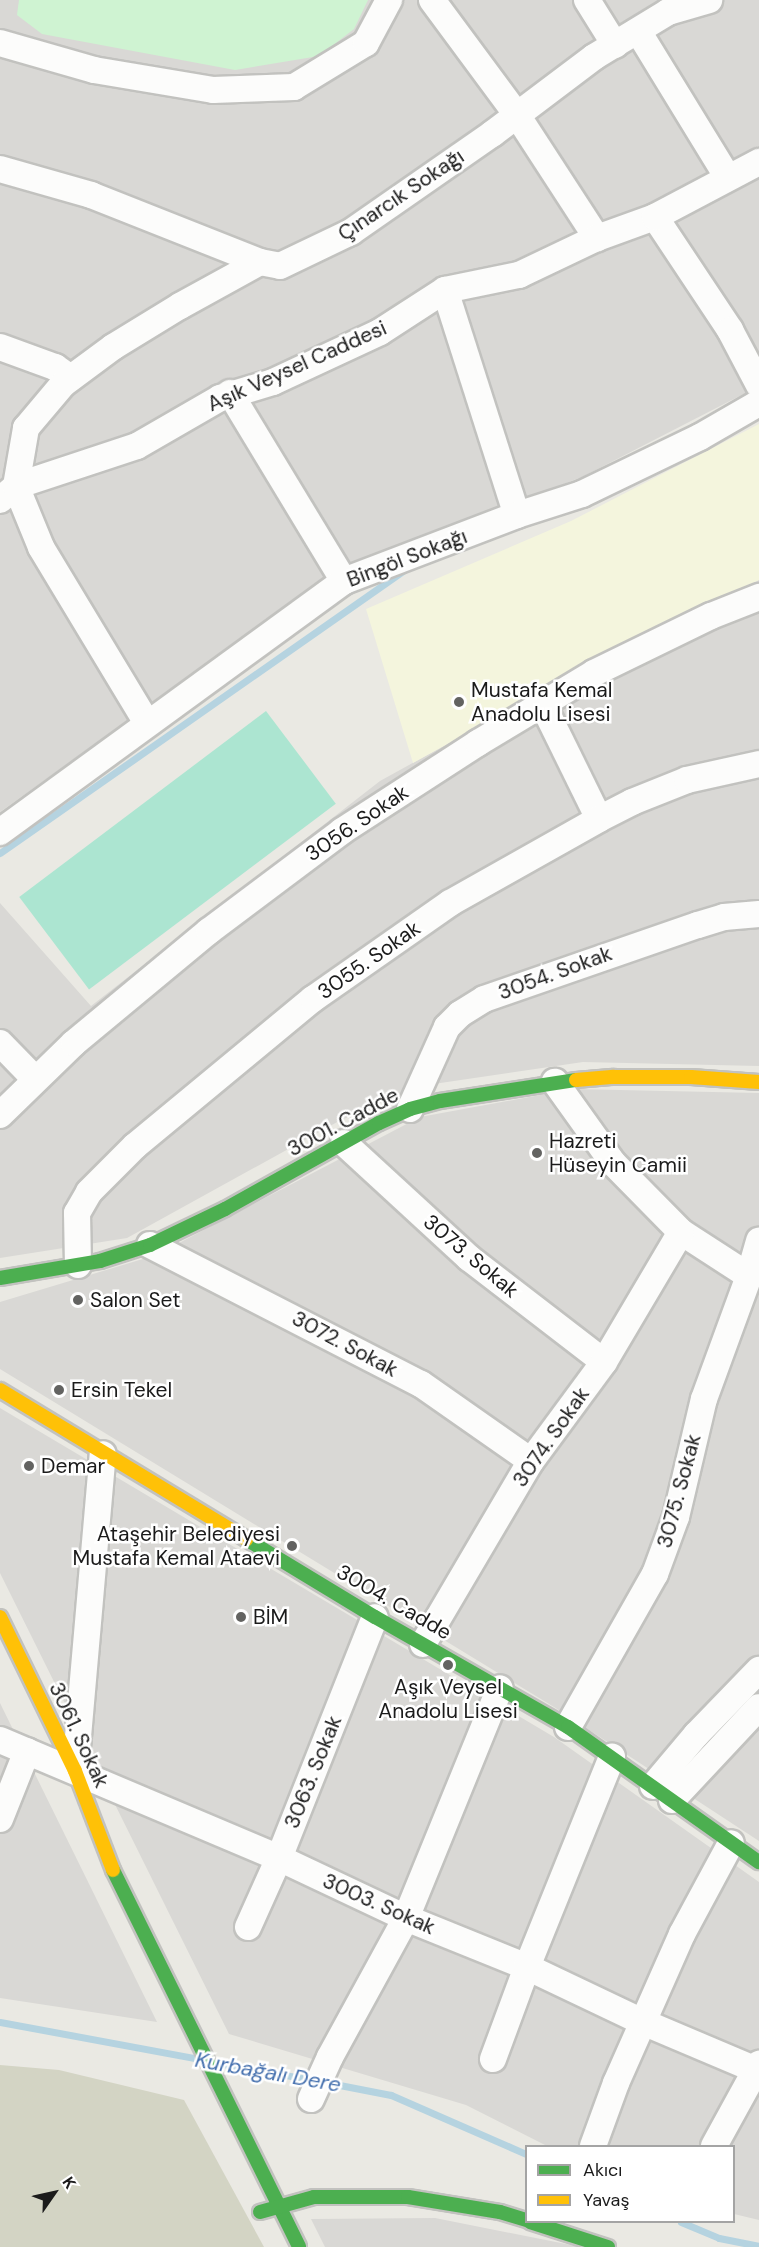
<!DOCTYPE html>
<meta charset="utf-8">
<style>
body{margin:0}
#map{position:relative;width:759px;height:2247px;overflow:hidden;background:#eae9e3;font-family:"DM Sans",sans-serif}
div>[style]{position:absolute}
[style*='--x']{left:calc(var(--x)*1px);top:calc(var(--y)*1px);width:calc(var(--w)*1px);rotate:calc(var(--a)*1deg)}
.residential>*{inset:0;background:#d9d8d5}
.education>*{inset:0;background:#f4f5dd}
.construction>*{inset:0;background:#d3d4c4}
.park>*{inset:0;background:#cff3d2}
.pitch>*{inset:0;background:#ace5d1;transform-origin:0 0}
.stream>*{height:7px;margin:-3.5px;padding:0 3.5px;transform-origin:3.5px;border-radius:3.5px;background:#b5d3e0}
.roads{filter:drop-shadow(2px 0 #c2c2bf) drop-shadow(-2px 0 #c2c2bf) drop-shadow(0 2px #c2c2bf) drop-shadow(0 -2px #c2c2bf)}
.street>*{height:26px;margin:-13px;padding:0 13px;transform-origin:13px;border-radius:13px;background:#fcfcfb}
.fast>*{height:14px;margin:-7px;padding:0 7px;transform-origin:7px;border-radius:7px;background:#4caf50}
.slow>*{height:14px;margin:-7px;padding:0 7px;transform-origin:7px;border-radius:7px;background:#ffc107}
.dots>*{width:16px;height:16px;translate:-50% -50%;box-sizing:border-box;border:3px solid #fff;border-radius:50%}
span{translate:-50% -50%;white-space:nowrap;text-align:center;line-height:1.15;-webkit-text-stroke:5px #fff;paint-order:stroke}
.street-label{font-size:21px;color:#1b1b1b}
.poi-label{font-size:21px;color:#1b1b1b}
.left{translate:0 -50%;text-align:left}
.right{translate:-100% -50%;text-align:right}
.water-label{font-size:22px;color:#4570ae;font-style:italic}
.legend{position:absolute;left:525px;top:2145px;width:210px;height:78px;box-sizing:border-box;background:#fff;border:2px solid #a4a4a4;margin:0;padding:8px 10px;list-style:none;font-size:18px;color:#1b1b1b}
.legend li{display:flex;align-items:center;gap:12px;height:30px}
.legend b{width:30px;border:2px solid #a4a4a4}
.north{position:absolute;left:24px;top:2163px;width:60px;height:60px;-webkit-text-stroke:4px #fff;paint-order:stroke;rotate:56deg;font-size:16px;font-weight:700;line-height:24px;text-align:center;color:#1b1b1b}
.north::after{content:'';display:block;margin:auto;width:21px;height:27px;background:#1b1b1b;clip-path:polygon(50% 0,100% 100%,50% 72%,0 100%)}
</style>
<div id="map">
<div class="residential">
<div style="clip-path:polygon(0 0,759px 0,759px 386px,584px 476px,324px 580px,0 812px)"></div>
<div style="clip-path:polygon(759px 580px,759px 1066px,583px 1062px,420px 1086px,339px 1121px,127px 1238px,0 1258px,0 903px,91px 1006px,380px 781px,632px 642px)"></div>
<div style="clip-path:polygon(573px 1089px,759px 1093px,759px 1841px,554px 1707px,0 1369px,0 1302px,156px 1255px,420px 1117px)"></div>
<div style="clip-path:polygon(0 1408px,554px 1737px,759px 1882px,759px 2220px,734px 2214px,734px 2146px,547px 2146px,466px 2105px,229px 2034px,0 1573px)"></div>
<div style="clip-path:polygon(0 1703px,157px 2022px,0 1998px)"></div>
<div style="clip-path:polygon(435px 2218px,576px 2246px,580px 2247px,325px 2247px,311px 2219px)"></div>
</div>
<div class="education">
<div style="clip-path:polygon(759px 424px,759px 580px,632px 642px,413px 763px,366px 609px,571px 521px)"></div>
</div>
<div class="construction">
<div style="clip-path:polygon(0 2065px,59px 2070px,184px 2100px,264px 2247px,0 2247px)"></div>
</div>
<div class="park">
<div style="clip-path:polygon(19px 0,368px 0,354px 29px,319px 56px,235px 70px,42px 34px,17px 15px)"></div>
</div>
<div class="pitch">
<div style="left:266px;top:711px;width:116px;height:309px;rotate:53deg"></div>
</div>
<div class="stream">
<div style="--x:0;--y:853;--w:495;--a:-35"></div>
<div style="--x:0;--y:2022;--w:198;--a:10.5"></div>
<div style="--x:217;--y:2063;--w:97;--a:10"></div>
<div style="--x:324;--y:2082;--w:68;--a:11"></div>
<div style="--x:391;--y:2095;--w:147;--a:23.6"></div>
<div style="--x:681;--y:2222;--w:41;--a:22.8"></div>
<div style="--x:719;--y:2238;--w:41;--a:11.3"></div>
</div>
<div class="roads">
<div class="street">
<div style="--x:432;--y:0;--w:143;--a:53.5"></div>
<div style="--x:517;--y:115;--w:147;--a:57"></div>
<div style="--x:587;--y:0;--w:53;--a:58.1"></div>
<div style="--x:638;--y:31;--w:172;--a:58.5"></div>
<div style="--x:0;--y:43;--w:98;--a:16"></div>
<div style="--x:94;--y:70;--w:121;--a:9.5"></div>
<div style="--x:213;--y:90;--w:81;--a:-2.1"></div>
<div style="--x:294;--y:87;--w:84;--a:-31.4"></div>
<div style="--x:366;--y:43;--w:49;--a:-61.9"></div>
<div style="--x:0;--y:169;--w:95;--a:15.9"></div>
<div style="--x:91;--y:195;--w:182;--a:21.6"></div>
<div style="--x:655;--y:217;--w:136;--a:56.4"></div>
<div style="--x:730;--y:330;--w:62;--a:62.2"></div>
<div style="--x:445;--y:290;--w:236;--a:72.3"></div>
<div style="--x:0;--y:347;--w:59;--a:20"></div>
<div style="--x:55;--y:367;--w:19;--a:35"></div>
<div style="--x:230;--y:393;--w:220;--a:58.8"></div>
<div style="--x:0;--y:500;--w:21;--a:-41"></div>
<div style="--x:16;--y:486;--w:127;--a:-18.3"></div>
<div style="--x:137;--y:446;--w:96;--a:-30"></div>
<div style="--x:220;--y:398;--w:55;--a:-16.8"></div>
<div style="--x:273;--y:382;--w:118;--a:-25"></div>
<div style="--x:380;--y:332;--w:77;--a:-32.9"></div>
<div style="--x:445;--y:290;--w:76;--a:-11.5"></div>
<div style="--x:519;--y:275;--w:86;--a:-25.4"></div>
<div style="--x:597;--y:238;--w:62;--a:-19.9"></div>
<div style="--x:655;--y:217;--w:118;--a:-27.9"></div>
<div style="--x:542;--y:703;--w:129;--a:63.8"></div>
<div style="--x:147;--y:723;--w:205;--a:-121.1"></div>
<div style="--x:41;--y:547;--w:66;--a:-112.3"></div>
<div style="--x:16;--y:486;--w:59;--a:-80.2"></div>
<div style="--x:26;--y:428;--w:57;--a:-49.9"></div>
<div style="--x:63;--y:384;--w:62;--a:-36.5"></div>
<div style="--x:113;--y:347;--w:79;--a:-31.5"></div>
<div style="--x:180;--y:306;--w:91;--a:-28.8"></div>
<div style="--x:260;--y:262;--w:20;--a:11"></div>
<div style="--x:280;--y:266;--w:79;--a:-25.6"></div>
<div style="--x:351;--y:232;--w:172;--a:-34.8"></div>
<div style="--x:492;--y:134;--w:128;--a:-37"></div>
<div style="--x:594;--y:57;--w:87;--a:-31.3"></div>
<div style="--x:668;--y:12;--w:43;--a:-16.3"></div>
<div style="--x:0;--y:832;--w:426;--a:-36.1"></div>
<div style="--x:344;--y:581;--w:185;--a:-20.9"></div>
<div style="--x:517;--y:515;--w:68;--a:-17.9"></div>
<div style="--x:582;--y:494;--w:131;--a:-25.8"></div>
<div style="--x:700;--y:437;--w:68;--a:-30"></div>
<div style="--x:0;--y:1043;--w:50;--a:45.8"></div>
<div style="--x:410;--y:1109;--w:90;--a:-65.7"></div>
<div style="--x:447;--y:1027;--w:18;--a:-45"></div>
<div style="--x:460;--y:1014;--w:28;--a:-32"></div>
<div style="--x:484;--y:999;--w:226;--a:-19.1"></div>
<div style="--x:698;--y:925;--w:27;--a:-17"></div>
<div style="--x:724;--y:917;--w:35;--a:-5"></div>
<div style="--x:0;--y:1115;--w:103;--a:-44.2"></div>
<div style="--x:74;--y:1043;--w:175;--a:-39.7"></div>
<div style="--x:209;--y:931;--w:166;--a:-36.9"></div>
<div style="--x:342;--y:831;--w:162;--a:-32.9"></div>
<div style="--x:478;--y:743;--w:135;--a:-31.1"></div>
<div style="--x:594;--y:673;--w:130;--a:-26"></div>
<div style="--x:711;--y:616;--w:52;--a:-21.6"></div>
<div style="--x:344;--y:1143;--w:170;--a:42.6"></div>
<div style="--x:469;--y:1258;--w:170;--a:37.6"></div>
<div style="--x:681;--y:1232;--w:81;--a:32.9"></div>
<div style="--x:150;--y:1245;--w:305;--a:27.2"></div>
<div style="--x:421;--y:1384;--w:134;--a:35"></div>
<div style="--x:78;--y:1265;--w:52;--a:-91.1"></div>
<div style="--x:77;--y:1213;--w:24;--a:-60"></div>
<div style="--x:89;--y:1192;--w:65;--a:-45"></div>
<div style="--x:135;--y:1146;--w:231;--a:-39.6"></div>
<div style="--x:313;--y:999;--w:167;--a:-35"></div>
<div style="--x:450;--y:903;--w:171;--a:-29.4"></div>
<div style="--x:599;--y:819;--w:37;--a:-27"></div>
<div style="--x:632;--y:802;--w:59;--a:-21.8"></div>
<div style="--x:687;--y:780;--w:74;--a:-12.5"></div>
<div style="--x:423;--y:1644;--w:212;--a:-59.5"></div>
<div style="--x:531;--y:1461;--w:123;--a:-53.6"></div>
<div style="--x:604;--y:1362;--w:151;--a:-59.4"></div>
<div style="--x:681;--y:1232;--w:97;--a:-134.6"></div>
<div style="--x:613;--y:1163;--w:100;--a:-125.6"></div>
<div style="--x:568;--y:1727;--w:176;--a:-60.4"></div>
<div style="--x:655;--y:1574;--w:61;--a:-69.8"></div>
<div style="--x:676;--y:1517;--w:121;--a:-76.7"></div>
<div style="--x:704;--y:1399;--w:131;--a:-69.9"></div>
<div style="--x:749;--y:1276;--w:37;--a:-74"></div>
<div style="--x:0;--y:1740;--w:303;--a:22.9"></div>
<div style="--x:279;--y:1858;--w:140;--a:25.3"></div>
<div style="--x:406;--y:1918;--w:131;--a:22"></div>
<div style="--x:527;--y:1967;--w:128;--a:25.4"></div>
<div style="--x:643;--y:2022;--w:123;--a:23"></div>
<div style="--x:75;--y:1771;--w:318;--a:-85"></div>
<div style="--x:653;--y:1786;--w:67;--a:-49.9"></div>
<div style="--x:696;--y:1735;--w:91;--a:-45.9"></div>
<div style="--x:672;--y:1800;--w:127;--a:-46.9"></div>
<div style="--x:0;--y:1819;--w:73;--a:-68.3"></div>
<div style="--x:248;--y:1927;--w:76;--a:-65.8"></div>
<div style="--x:279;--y:1858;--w:259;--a:-68.3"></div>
<div style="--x:493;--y:2059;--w:98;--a:-69.7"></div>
<div style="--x:527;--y:1967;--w:227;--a:-68"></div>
<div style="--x:311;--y:2099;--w:46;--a:-65.7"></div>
<div style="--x:330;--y:2057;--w:158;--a:-61.3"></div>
<div style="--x:406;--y:1918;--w:248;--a:-67.8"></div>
<div style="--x:593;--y:2146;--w:67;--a:-69.9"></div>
<div style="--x:616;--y:2083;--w:163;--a:-66.1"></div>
<div style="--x:682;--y:1934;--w:103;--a:-61.7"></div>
<div style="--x:714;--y:2146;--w:94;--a:-61.2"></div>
</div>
<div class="fast">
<div style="--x:0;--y:1278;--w:101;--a:-9.6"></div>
<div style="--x:100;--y:1261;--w:52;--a:-17.7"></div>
<div style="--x:150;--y:1245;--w:83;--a:-25.6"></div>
<div style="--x:225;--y:1209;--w:176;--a:-29.2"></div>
<div style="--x:379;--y:1123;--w:34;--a:-24"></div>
<div style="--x:410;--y:1109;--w:31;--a:-15"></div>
<div style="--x:440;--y:1101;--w:138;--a:-8.8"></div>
<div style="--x:246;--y:1539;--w:151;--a:31.2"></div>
<div style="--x:375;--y:1617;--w:222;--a:29.7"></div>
<div style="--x:568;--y:1727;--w:234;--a:35.3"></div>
<div style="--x:113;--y:1870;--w:420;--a:63.7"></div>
<div style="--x:260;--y:2212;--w:56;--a:-15.5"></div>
<div style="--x:314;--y:2197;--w:94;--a:0"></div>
<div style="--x:408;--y:2197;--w:93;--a:9.3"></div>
<div style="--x:500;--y:2212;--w:27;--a:17"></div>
<div style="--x:530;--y:2222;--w:82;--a:17.8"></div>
</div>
<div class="slow">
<div style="--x:576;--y:1080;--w:38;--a:-5"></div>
<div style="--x:614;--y:1077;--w:77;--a:0"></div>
<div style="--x:691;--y:1077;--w:68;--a:4.2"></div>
<div style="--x:0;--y:1390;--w:288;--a:31.2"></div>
<div style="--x:0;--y:1617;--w:171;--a:64"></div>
<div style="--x:75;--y:1771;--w:106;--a:69"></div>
</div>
</div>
<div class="dots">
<div style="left:459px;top:702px;background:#636361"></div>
<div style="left:537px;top:1153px;background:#636361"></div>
<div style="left:78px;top:1300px;background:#636361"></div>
<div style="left:59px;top:1390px;background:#636361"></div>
<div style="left:29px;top:1466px;background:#636361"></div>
<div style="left:292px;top:1546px;background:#636361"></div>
<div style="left:241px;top:1617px;background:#636361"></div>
<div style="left:448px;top:1665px;background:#636361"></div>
</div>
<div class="street-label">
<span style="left:401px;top:195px;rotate:-34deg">Çınarcık Sokağı</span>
<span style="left:297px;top:366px;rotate:-24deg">Aşık Veysel Caddesi</span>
<span style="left:407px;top:558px;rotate:-21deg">Bingöl Sokağı</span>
<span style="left:357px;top:823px;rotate:-34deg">3056. Sokak</span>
<span style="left:369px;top:960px;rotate:-35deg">3055. Sokak</span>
<span style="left:555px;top:973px;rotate:-20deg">3054. Sokak</span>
<span style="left:343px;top:1122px;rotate:-28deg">3001. Cadde</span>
<span style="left:471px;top:1256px;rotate:40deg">3073. Sokak</span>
<span style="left:345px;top:1344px;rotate:28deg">3072. Sokak</span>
<span style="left:551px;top:1437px;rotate:-55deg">3074. Sokak</span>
<span style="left:679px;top:1491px;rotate:-75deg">3075. Sokak</span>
<span style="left:394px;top:1602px;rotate:30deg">3004. Cadde</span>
<span style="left:79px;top:1735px;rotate:65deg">3061. Sokak</span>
<span style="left:313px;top:1772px;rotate:-68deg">3063. Sokak</span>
<span style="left:379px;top:1904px;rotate:24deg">3003. Sokak</span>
</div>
<div class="poi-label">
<span class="left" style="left:471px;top:702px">Mustafa Kemal<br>Anadolu Lisesi</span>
<span class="left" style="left:549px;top:1153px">Hazreti<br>Hüseyin Camii</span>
<span class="left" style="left:90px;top:1300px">Salon Set</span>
<span class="left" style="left:71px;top:1390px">Ersin Tekel</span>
<span class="left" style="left:41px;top:1466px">Demar</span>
<span class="right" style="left:280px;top:1546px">Ataşehir Belediyesi<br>Mustafa Kemal Ataevi</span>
<span class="left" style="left:253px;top:1617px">BİM</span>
<span style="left:448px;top:1699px">Aşık Veysel<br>Anadolu Lisesi</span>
</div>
<div class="water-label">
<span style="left:268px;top:2072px;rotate:10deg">Kurbağalı Dere</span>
</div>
<ul class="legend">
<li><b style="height:8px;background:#4caf50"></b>Akıcı</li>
<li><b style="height:8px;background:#ffc107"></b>Yavaş</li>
</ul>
<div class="north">K</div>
</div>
